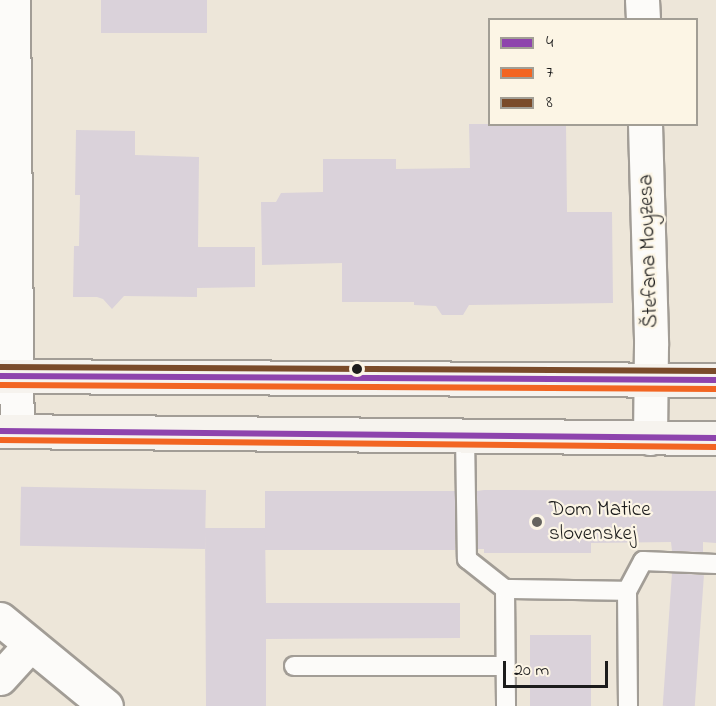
<!DOCTYPE html>
<meta charset="utf-8">
<style>
body{margin:0}
#map{position:relative;width:716px;height:706px;overflow:hidden;background:#ede6d9;font-family:"Indie Flower",sans-serif}
div>[style]{position:absolute}
[style*='--x']{left:calc(var(--x)*1px);top:calc(var(--y)*1px);width:calc(var(--w)*1px);rotate:calc(var(--a)*1deg)}
.building>*{inset:0;background:#dad2da;transform-origin:0 0}
.roads{filter:drop-shadow(2px 0 #a29d96) drop-shadow(-2px 0 #a29d96) drop-shadow(0 2px #a29d96) drop-shadow(0 -2px #a29d96)}
.lane>*{height:18px;margin:-9px;padding:0 9px;transform-origin:9px;border-radius:9px;background:#fcfbf9}
.street>*{height:33px;margin:-16.5px;padding:0 16.5px;transform-origin:16.5px;border-radius:16.5px;background:#fcfbf9}
.secondary>*{height:33px;margin:-16.5px;padding:0 16.5px;transform-origin:16.5px;border-radius:16.5px;background:#f6f3ee}
.bus-1>*{height:6px;margin:-3px;padding:0 3px;transform-origin:3px;border-radius:3px;background:#8e44ad}
.bus-2>*{height:6px;margin:-3px;padding:0 3px;transform-origin:3px;border-radius:3px;background:#f26522}
.bus-3>*{height:6px;margin:-3px;padding:0 3px;transform-origin:3px;border-radius:3px;background:#7a4b2a}
.dots>*{width:16px;height:16px;translate:-50% -50%;box-sizing:border-box;border:3px solid #fcf5e5;border-radius:50%}
span{translate:-50% -50%;white-space:nowrap;text-align:center;line-height:1.15;-webkit-text-stroke:4.5px #fcf5e5;paint-order:stroke}
.street-label{font-size:21px;color:#1c1c1c}
.poi-label{font-size:21px;color:#1c1c1c}
.left{translate:0 -50%;text-align:left}
.legend{position:absolute;left:488px;top:18px;width:210px;height:108px;box-sizing:border-box;background:#fcf5e5;border:2px solid #a29e95;margin:0;padding:8px 10px;list-style:none;font-size:18px;color:#1c1c1c}
.legend li{display:flex;align-items:center;gap:12px;height:30px}
.legend b{width:30px;border:2px solid #a29e95}
.scale{position:absolute;left:503px;top:661px;width:105px;height:27px;box-sizing:border-box;border:3px solid #1c1c1c;border-top:0;padding-left:8px;font-size:18px;line-height:21px;white-space:nowrap;color:#1c1c1c;-webkit-text-stroke:4px #fcf5e5;paint-order:stroke}
</style>
<div id="map">
<div class="building">
<div style="left:101px;top:0;width:106px;height:33px"></div>
<div style="clip-path:polygon(469px 124px,566px 124px,567px 212px,612px 212px,613px 303px,469px 305px,463px 315px,442px 315px,436px 306px,414px 305px,414px 302px,342px 302px,342px 263px,262px 265px,261px 202px,276px 202px,281px 193px,323px 192px,323px 159px,396px 159px,396px 169px,470px 168px)"></div>
<div style="clip-path:polygon(76px 130px,135px 131px,135px 155px,199px 157px,198px 247px,255px 247px,255px 287px,197px 288px,197px 297px,124px 296px,112px 309px,103px 299px,97px 297px,73px 297px,74px 246px,79px 246px,80px 195px,75px 195px)"></div>
<div style="left:206px;top:490px;width:59px;height:185px;rotate:91deg"></div>
<div style="clip-path:polygon(484px 490px,716px 491px,716px 543px,703px 542px,703px 552px,672px 551px,671px 542px,591px 543px,591px 553px,484px 553px,484px 549px,478px 549px,477px 491px)"></div>
<div style="left:265px;top:491px;width:190px;height:59px"></div>
<div style="clip-path:polygon(205px 528px,265px 528px,266px 603px,460px 603px,460px 638px,266px 639px,266px 706px,206px 706px)"></div>
<div style="left:672px;top:573px;width:32px;height:133px;rotate:4deg"></div>
<div style="left:591px;top:635px;width:71px;height:61px;rotate:90deg"></div>
</div>
<div class="roads">
<div class="lane">
<div style="--x:465;--y:436;--w:123;--a:89.1"></div>
<div style="--x:467;--y:559;--w:48;--a:38.3"></div>
<div style="--x:505;--y:589;--w:117;--a:89.5"></div>
<div style="--x:505;--y:589;--w:122;--a:0.9"></div>
<div style="--x:627;--y:591;--w:115;--a:89.5"></div>
<div style="--x:627;--y:591;--w:34;--a:-62"></div>
<div style="--x:643;--y:561;--w:73;--a:2.4"></div>
<div style="--x:294;--y:666;--w:211;--a:0"></div>
</div>
<div class="street">
<div style="--x:13;--y:0;--w:431;--a:89.5"></div>
<div style="--x:642;--y:0;--w:20;--a:87"></div>
<div style="--x:645;--y:124;--w:221;--a:88.4"></div>
<div style="--x:651;--y:345;--w:93;--a:90.6"></div>
<div style="--x:0;--y:619;--w:137;--a:39.4"></div>
<div style="--x:0;--y:678;--w:45;--a:-47.7"></div>
</div>
<div class="secondary">
<div style="--x:0;--y:376;--w:716;--a:0.32"></div>
<div style="--x:0;--y:431;--w:716;--a:0.56"></div>
</div>
</div>
<div class="bus-1">
<div style="--x:0;--y:376;--w:716;--a:0.32"></div>
<div style="--x:0;--y:431;--w:716;--a:0.56"></div>
</div>
<div class="bus-2">
<div style="--x:0;--y:385;--w:716;--a:0.32"></div>
<div style="--x:0;--y:440;--w:716;--a:0.56"></div>
</div>
<div class="bus-3">
<div style="--x:0;--y:367;--w:716;--a:0.32"></div>
</div>
<div class="dots">
<div style="left:357px;top:369px;background:#1c1c1c"></div>
<div style="left:537px;top:522px;background:#65635e"></div>
</div>
<div class="street-label">
<span style="left:649px;top:251px;rotate:-92deg">Štefana Moyzesa</span>
</div>
<div class="poi-label">
<span class="left" style="left:549px;top:522px">Dom Matice<br>slovenskej</span>
</div>
<ul class="legend">
<li><b style="height:8px;background:#8e44ad"></b>4</li>
<li><b style="height:8px;background:#f26522"></b>7</li>
<li><b style="height:8px;background:#7a4b2a"></b>8</li>
</ul>
<div class="scale">20 m</div>
</div>
